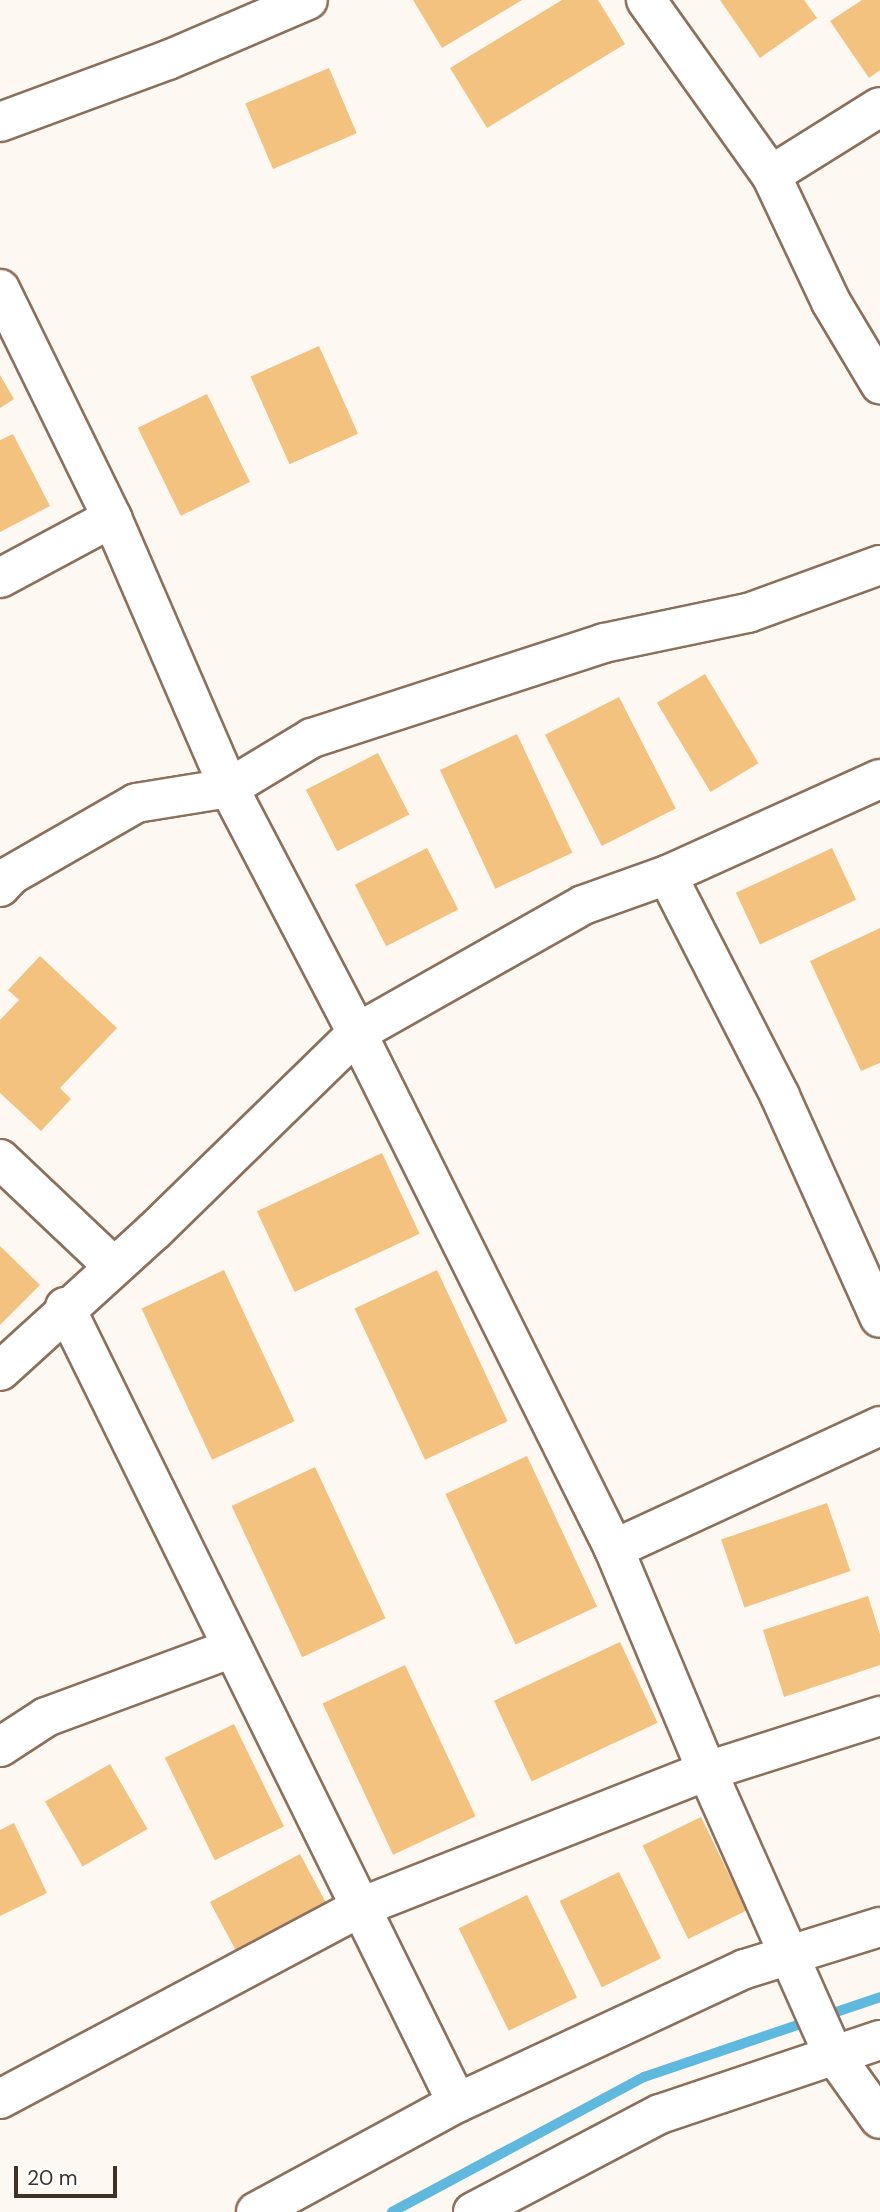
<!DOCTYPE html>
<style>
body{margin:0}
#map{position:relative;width:880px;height:2212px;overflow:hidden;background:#fef8f3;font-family:"DM Sans",sans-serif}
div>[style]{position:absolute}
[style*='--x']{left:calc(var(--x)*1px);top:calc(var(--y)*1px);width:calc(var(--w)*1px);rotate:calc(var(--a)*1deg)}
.stream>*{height:10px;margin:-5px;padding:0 5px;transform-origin:5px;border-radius:5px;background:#5fb9df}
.building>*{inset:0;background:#f2c27e;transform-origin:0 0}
.roads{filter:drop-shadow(2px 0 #8b705b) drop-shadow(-2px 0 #8b705b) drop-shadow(0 2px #8b705b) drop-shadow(0 -2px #8b705b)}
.minor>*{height:38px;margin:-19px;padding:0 19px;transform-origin:19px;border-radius:19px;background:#fff}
span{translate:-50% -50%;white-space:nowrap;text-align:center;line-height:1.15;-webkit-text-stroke:7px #fff;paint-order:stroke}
.scale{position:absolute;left:14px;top:2166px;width:103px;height:32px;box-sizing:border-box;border:4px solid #3d3128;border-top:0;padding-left:9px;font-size:21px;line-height:24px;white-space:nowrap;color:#3d3128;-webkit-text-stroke:5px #fff;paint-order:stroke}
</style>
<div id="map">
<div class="stream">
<div style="--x:392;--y:2212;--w:286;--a:-28.2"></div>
<div style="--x:644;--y:2077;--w:249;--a:-18.7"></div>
</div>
<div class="building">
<div style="clip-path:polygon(413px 0,522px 0,442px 48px)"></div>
<div style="clip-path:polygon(562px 0,598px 0,625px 44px,487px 128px,450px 68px)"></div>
<div style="clip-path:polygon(720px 0,804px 0,817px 18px,760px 58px)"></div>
<div style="clip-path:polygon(862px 0,880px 0,880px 70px,869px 78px,830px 21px)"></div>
<div style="left:329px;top:68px;width:71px;height:91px;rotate:67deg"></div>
<div style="left:319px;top:346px;width:96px;height:75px;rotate:66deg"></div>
<div style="clip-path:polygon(0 375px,14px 399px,0 408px)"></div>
<div style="left:207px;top:394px;width:98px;height:77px;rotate:64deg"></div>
<div style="clip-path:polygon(13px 434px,50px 506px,0 532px,0 440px)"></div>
<div style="left:705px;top:674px;width:104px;height:56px;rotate:59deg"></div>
<div style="left:619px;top:697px;width:125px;height:83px;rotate:63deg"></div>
<div style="left:517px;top:734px;width:131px;height:85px;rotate:65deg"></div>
<div style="left:378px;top:753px;width:69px;height:81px;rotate:63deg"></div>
<div style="left:427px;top:848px;width:69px;height:81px;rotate:63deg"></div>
<div style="left:832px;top:848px;width:57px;height:106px;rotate:65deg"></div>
<div style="clip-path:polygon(880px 928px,880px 1063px,861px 1071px,810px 961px)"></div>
<div style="clip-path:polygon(40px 956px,117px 1028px,60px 1088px,71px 1099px,41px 1131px,0 1093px,0 1020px,19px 1000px,8px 990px)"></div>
<div style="left:382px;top:1153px;width:89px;height:138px;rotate:65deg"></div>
<div style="clip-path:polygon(0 1246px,40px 1285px,0 1325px)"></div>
<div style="left:224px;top:1270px;width:167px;height:91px;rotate:65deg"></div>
<div style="left:437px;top:1270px;width:167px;height:91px;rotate:65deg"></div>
<div style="left:527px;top:1456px;width:166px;height:90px;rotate:65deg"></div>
<div style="left:315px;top:1467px;width:167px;height:92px;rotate:65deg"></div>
<div style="left:827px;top:1503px;width:72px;height:112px;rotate:71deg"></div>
<div style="clip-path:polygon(868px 1596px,880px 1634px,880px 1665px,784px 1697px,763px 1630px)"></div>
<div style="left:620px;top:1642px;width:89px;height:139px;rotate:65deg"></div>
<div style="left:405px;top:1665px;width:167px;height:91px;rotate:65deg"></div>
<div style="left:234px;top:1724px;width:114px;height:77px;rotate:64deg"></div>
<div style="left:110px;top:1764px;width:75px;height:75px;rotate:60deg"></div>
<div style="left:701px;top:1817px;width:104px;height:65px;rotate:64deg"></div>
<div style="clip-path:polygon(14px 1823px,47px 1893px,0 1916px,0 1830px)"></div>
<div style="left:300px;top:1854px;width:54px;height:102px;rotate:62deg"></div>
<div style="left:619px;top:1872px;width:96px;height:66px;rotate:64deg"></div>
<div style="left:527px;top:1895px;width:114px;height:76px;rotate:64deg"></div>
</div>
<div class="roads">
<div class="minor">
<div style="--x:646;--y:0;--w:215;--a:54.5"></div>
<div style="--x:771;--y:175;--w:140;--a:64.7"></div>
<div style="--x:831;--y:302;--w:96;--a:59.1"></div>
<div style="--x:0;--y:122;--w:179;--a:-20.3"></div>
<div style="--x:168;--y:60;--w:152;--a:-23.2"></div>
<div style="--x:771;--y:175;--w:128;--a:-32"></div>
<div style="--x:0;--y:289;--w:255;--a:63.9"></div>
<div style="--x:112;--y:518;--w:294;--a:66.6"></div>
<div style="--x:229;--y:788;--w:276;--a:62.4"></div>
<div style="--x:357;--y:1033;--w:284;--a:135.7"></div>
<div style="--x:154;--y:1231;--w:208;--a:137.7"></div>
<div style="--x:0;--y:578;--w:127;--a:-28.2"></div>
<div style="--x:880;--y:779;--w:234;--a:155.7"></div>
<div style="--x:667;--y:875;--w:89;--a:160.3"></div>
<div style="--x:583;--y:905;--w:260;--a:150.5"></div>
<div style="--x:357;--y:1033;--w:576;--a:63.52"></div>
<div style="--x:614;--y:1549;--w:241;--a:67.3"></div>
<div style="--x:707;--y:1771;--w:308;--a:66"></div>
<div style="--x:832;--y:2052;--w:82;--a:54.4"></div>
<div style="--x:667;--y:875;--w:248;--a:62.9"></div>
<div style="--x:780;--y:1096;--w:243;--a:65.8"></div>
<div style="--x:0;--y:887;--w:16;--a:-47"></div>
<div style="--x:11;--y:875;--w:144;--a:-29.9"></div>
<div style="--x:136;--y:803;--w:94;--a:-9.2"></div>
<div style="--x:229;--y:788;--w:97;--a:-31.1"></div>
<div style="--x:312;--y:738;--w:307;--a:-18"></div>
<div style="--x:604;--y:643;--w:147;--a:-11.8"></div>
<div style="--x:748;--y:613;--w:140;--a:-20"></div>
<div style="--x:0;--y:1159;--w:156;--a:43.4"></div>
<div style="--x:65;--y:1307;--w:887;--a:63.78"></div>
<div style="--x:614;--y:1549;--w:293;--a:-24.8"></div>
<div style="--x:0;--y:1747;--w:55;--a:-33.1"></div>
<div style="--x:46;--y:1717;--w:199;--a:-20.3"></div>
<div style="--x:0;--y:2099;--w:409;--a:-28"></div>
<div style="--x:361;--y:1907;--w:372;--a:-21.5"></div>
<div style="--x:707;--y:1771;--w:182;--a:-17.6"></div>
<div style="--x:256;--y:2212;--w:229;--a:-28.5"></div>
<div style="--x:457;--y:2103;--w:318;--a:-25"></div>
<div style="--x:745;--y:1969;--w:141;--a:-17.3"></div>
<div style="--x:473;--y:2212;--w:211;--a:-27.7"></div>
<div style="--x:660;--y:2114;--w:232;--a:-18.6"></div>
</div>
</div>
<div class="scale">20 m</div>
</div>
